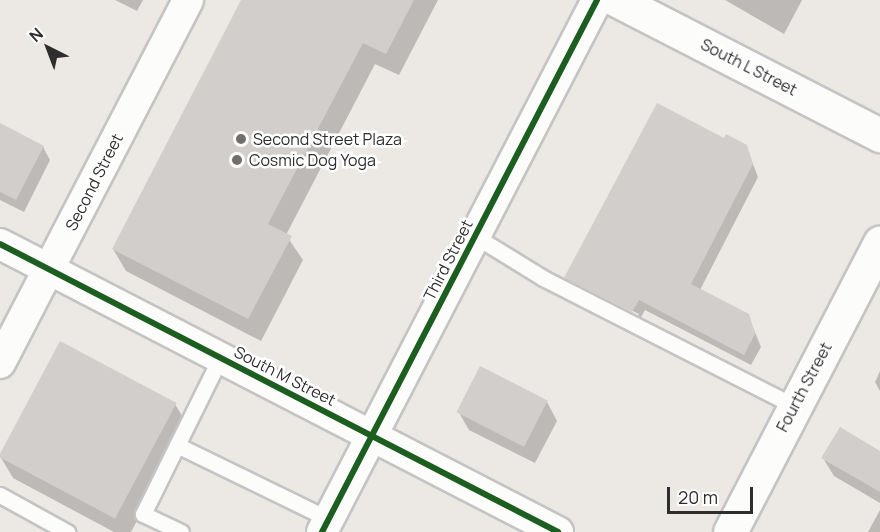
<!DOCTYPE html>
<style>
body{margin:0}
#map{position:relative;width:880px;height:532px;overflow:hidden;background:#ece8e4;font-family:Manrope,sans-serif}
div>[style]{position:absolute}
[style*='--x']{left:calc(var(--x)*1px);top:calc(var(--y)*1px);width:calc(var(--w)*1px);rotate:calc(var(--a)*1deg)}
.shadow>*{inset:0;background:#0003}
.building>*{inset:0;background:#d1cecb;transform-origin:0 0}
.roads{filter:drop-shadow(2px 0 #c5c4c5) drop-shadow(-2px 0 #c5c4c5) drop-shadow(0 2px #c5c4c5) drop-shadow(0 -2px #c5c4c5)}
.lane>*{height:15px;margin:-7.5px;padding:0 7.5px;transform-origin:7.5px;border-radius:7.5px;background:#fcfcfb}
.street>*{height:30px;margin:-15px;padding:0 15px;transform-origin:15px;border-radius:15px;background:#fcfcfb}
.secondary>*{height:33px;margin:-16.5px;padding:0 16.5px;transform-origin:16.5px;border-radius:16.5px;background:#fcfcfb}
.cycleway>*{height:6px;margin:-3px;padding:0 3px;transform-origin:3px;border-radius:3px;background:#1b5e20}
.dots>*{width:16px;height:16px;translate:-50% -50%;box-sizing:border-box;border:3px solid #fff;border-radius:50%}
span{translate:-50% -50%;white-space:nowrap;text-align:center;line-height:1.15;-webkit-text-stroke:5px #fff;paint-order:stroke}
.street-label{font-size:16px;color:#2e2e2e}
.poi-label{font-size:16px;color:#2e2e2e}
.left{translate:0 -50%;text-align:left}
.north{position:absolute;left:18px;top:18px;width:60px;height:60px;-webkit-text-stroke:4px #fff;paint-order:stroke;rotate:318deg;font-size:16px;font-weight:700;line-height:24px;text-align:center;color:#2e2e2e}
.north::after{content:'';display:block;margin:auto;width:21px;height:27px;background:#2e2e2e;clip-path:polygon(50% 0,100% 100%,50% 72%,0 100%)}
.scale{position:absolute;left:667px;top:487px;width:86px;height:27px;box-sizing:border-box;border:3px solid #2e2e2e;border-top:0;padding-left:8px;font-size:18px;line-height:21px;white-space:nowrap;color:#2e2e2e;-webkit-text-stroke:4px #fff;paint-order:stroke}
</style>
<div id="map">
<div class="shadow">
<div style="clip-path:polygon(115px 0,143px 0,137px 11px)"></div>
<div style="clip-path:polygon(242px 0,438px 0,399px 75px,375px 64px,286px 235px,303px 260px,261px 341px,126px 271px,113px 249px)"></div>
<div style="clip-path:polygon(725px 0,802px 0,784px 34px)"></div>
<div style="clip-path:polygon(0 125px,43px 147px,50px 160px,24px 212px,0 200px)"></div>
<div style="clip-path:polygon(evenodd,724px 140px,746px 146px,758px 177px,700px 290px,748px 315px,761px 347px,751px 365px,645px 310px,638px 323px,572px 289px,565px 278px,724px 140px,573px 281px,639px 314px,638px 317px,573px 284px,573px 281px)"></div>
<div style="clip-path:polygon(61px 343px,175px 404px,188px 426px,131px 532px,114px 532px,13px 478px,0 456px)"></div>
<div style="clip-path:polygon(880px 371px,880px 391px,875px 382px)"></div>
<div style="clip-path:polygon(547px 402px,557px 421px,535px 463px,469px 430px,458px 411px)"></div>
<div style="clip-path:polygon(880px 452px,880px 503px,834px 476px,823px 458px)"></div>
<div style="clip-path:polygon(880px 510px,880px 532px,868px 532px)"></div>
</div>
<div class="building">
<div style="clip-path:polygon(241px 0,414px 0,386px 54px,363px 43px,268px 224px,292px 236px,248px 319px,112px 249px)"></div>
<div style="clip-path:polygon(657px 103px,724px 138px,726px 134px,747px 145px,753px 164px,691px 284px,749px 314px,755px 334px,744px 355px,639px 300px,632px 312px,564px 278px)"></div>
<div style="clip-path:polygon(0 123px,44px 146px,16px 200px,0 192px)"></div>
<div style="left:60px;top:341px;width:132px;height:131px;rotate:28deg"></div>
<div style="left:480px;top:366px;width:76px;height:52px;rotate:27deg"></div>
<div style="clip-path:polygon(840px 427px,880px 451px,880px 492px,821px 458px)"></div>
</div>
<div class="roads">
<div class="lane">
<div style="--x:475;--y:236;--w:80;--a:31.7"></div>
<div style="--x:543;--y:278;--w:282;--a:27"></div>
<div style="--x:177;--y:445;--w:169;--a:26"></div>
<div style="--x:0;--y:495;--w:77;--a:28.9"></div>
<div style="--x:181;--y:532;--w:42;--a:-154.7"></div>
<div style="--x:143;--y:514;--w:174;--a:-63.7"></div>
</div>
<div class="street">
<div style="--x:0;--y:244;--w:628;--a:27.3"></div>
<div style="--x:0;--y:363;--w:409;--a:-62.6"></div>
<div style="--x:322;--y:532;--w:599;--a:-62.66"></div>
</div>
<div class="secondary">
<div style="--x:617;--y:0;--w:296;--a:27.2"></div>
<div style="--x:730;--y:532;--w:326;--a:-62.6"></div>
</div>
</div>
<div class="cycleway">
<div style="--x:0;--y:244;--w:628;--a:27.3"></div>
<div style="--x:322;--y:532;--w:599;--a:-62.66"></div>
</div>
<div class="dots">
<div style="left:241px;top:139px;background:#706f6e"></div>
<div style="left:237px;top:160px;background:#706f6e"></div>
</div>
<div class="street-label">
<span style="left:749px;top:67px;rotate:27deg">South L Street</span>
<span style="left:94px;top:182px;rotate:-63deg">Second Street</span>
<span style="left:448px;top:260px;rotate:-63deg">Third Street</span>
<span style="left:285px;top:376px;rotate:27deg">South M Street</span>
<span style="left:804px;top:387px;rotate:-62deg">Fourth Street</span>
</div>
<div class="poi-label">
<span class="left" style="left:253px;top:139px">Second Street Plaza</span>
<span class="left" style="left:249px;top:160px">Cosmic Dog Yoga</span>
</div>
<div class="north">N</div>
<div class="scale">20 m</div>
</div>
